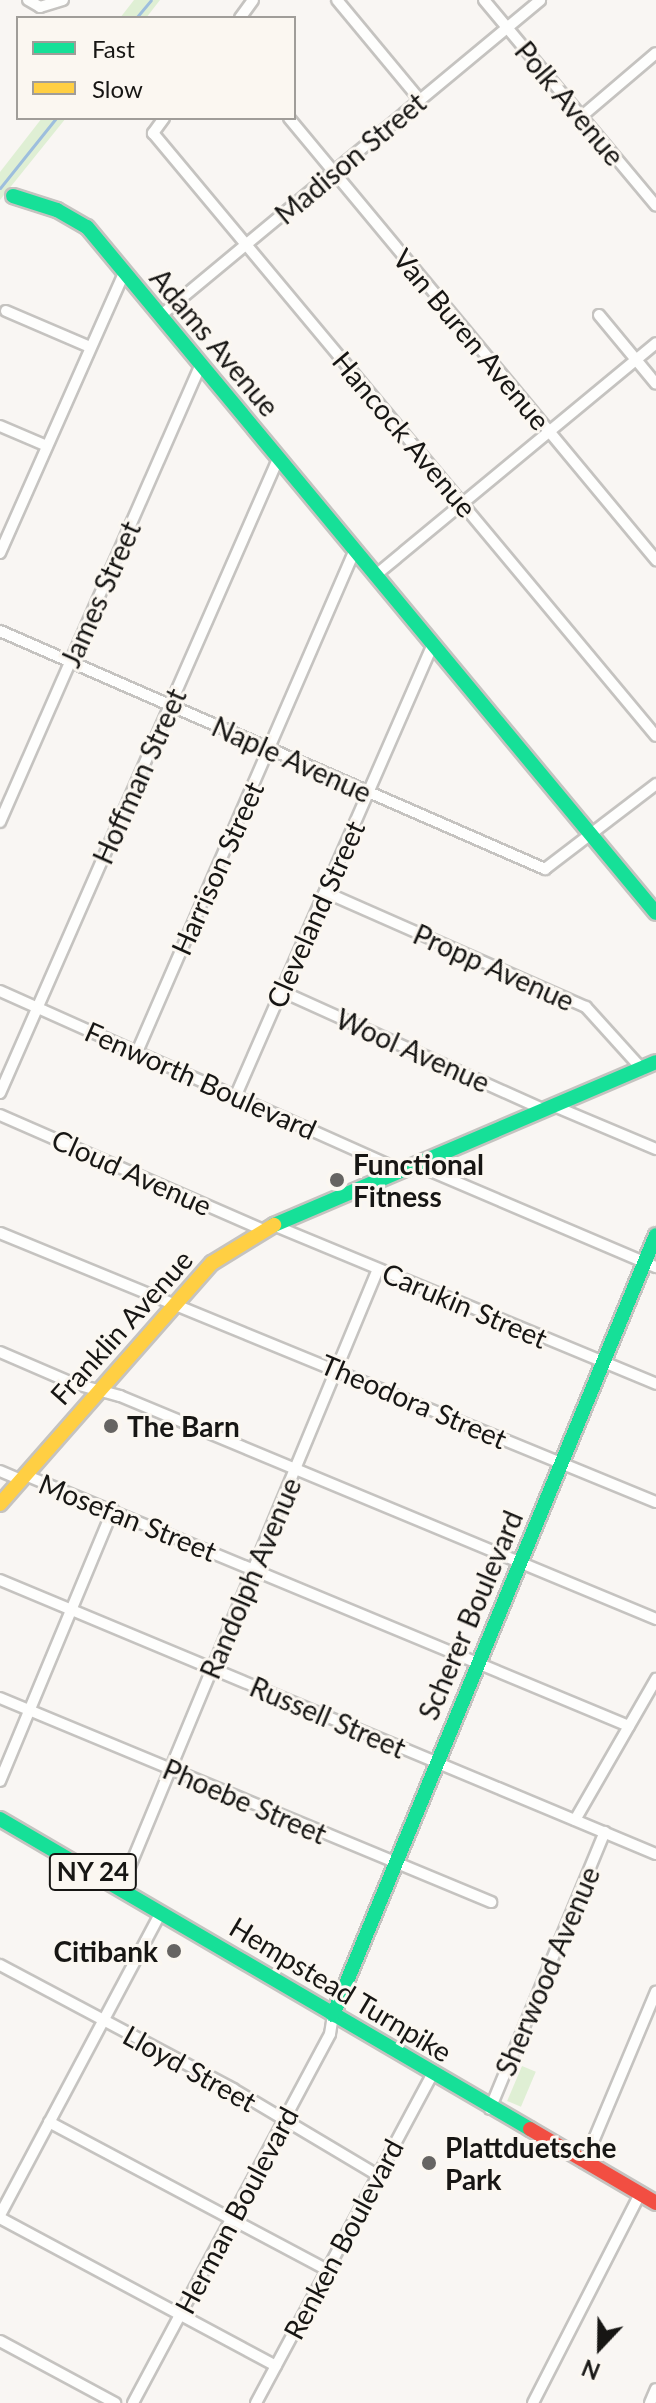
<!DOCTYPE html>
<style>
body{margin:0}
#map{position:relative;width:656px;height:2403px;overflow:hidden;background:#f9f6f3;font-family:Lato,sans-serif}
div>[style]{position:absolute}
[style*='--x']{left:calc(var(--x)*1px);top:calc(var(--y)*1px);width:calc(var(--w)*1px);rotate:calc(var(--a)*1deg)}
.green>*{inset:0;background:#dfefd4;transform-origin:0 0}
.stream>*{height:3px;margin:-1.5px;padding:0 1.5px;transform-origin:1.5px;border-radius:1.5px;background:#9dbedd}
.roads{filter:drop-shadow(2px 0 #c5c3c0) drop-shadow(-2px 0 #c5c3c0) drop-shadow(0 2px #c5c3c0) drop-shadow(0 -2px #c5c3c0)}
.street>*{height:10px;margin:-5px;padding:0 5px;transform-origin:5px;border-radius:5px;background:#fefefd}
.fast>*{height:14px;margin:-7px;padding:0 7px;transform-origin:7px;border-radius:7px;background:#16e098}
.slow>*{height:14px;margin:-7px;padding:0 7px;transform-origin:7px;border-radius:7px;background:#ffcf43}
.jam>*{height:14px;margin:-7px;padding:0 7px;transform-origin:7px;border-radius:7px;background:#f24e42}
.dots>*{width:22px;height:22px;translate:-50% -50%;box-sizing:border-box;border:4px solid #fbf7f1;border-radius:50%}
span{translate:-50% -50%;white-space:nowrap;text-align:center;line-height:1.15;-webkit-text-stroke:6px #fbf7f1;paint-order:stroke}
.shield-label span{padding:2px 6px;background:#fbf7f1;border:2px solid;border-radius:6px;-webkit-text-stroke-width:0}
.shield-label{font-size:26px;color:#171614;font-weight:700}
.street-label{font-size:28px;color:#171614}
.poi-label{font-size:28px;color:#171614;font-weight:700}
.left{translate:0 -50%;text-align:left}
.right{translate:-100% -50%;text-align:right}
.legend{position:absolute;left:16px;top:16px;width:280px;height:104px;box-sizing:border-box;background:#fbf7f1;border:2px solid #a09d99;margin:0;padding:10px 14px;list-style:none;font-size:24px;color:#171614}
.legend li{display:flex;align-items:center;gap:16px;height:40px}
.legend b{width:40px;border:2px solid #a09d99}
.north{position:absolute;left:560px;top:2307px;width:80px;height:80px;-webkit-text-stroke:6px #fbf7f1;paint-order:stroke;rotate:202deg;font-size:22px;font-weight:700;line-height:32px;text-align:center;color:#171614}
.north::after{content:'';display:block;margin:auto;width:28px;height:36px;background:#171614;clip-path:polygon(50% 0,100% 100%,50% 72%,0 100%)}
</style>
<div id="map">
<div class="green">
<div style="clip-path:polygon(134px 0,160px 0,146px 18px,120px 18px)"></div>
<div style="clip-path:polygon(42px 118px,66px 118px,0 200px,0 172px)"></div>
<div style="left:522px;top:2066px;width:15px;height:38px;rotate:23deg"></div>
</div>
<div class="stream">
<div style="--x:136;--y:18;--w:23;--a:-50"></div>
<div style="--x:0;--y:188;--w:90;--a:-51.3"></div>
</div>
<div class="roads">
<div class="street">
<div style="--x:28;--y:0;--w:14;--a:30"></div>
<div style="--x:40;--y:7;--w:24;--a:-17"></div>
<div style="--x:337;--y:0;--w:130;--a:50.3"></div>
<div style="--x:484;--y:0;--w:268;--a:50.1"></div>
<div style="--x:240;--y:18;--w:22;--a:-54"></div>
<div style="--x:582;--y:116;--w:97;--a:-40.4"></div>
<div style="--x:164;--y:118;--w:19;--a:126"></div>
<div style="--x:153;--y:133;--w:785;--a:50.17"></div>
<div style="--x:289;--y:118;--w:575;--a:50.3"></div>
<div style="--x:6;--y:311;--w:91;--a:23.2"></div>
<div style="--x:599;--y:315;--w:89;--a:50.4"></div>
<div style="--x:160;--y:316;--w:494;--a:-39.7"></div>
<div style="--x:0;--y:426;--w:51;--a:23.1"></div>
<div style="--x:0;--y:553;--w:306;--a:-66.1"></div>
<div style="--x:377;--y:574;--w:362;--a:-39.6"></div>
<div style="--x:0;--y:631;--w:595;--a:23.59"></div>
<div style="--x:545;--y:869;--w:140;--a:-37.4"></div>
<div style="--x:0;--y:822;--w:499;--a:-66.3"></div>
<div style="--x:325;--y:892;--w:285;--a:23.8"></div>
<div style="--x:586;--y:1007;--w:84;--a:47.9"></div>
<div style="--x:0;--y:991;--w:439;--a:24.1"></div>
<div style="--x:281;--y:991;--w:289;--a:24.3"></div>
<div style="--x:137;--y:1052;--w:545;--a:-66.54"></div>
<div style="--x:0;--y:1093;--w:692;--a:-66.32"></div>
<div style="--x:236;--y:1095;--w:491;--a:-66.4"></div>
<div style="--x:554;--y:1106;--w:111;--a:22.9"></div>
<div style="--x:0;--y:1115;--w:287;--a:23.6"></div>
<div style="--x:414;--y:1164;--w:263;--a:23.1"></div>
<div style="--x:273;--y:1225;--w:415;--a:22.5"></div>
<div style="--x:0;--y:1233;--w:709;--a:22.3"></div>
<div style="--x:0;--y:1352;--w:78;--a:23.3"></div>
<div style="--x:72;--y:1383;--w:50;--a:15.2"></div>
<div style="--x:120;--y:1396;--w:581;--a:22.59"></div>
<div style="--x:0;--y:1471;--w:23;--a:23"></div>
<div style="--x:25;--y:1475;--w:654;--a:22.57"></div>
<div style="--x:0;--y:1580;--w:711;--a:22.67"></div>
<div style="--x:0;--y:1698;--w:532;--a:22.56"></div>
<div style="--x:0;--y:1781;--w:294;--a:-67.4"></div>
<div style="--x:575;--y:1820;--w:163;--a:-60.1"></div>
<div style="--x:121;--y:1888;--w:670;--a:-67.45"></div>
<div style="--x:0;--y:1965;--w:264;--a:28"></div>
<div style="--x:233;--y:2089;--w:168;--a:30.8"></div>
<div style="--x:490;--y:2109;--w:300;--a:-67.5"></div>
<div style="--x:49;--y:2122;--w:315;--a:28"></div>
<div style="--x:584;--y:2163;--w:186;--a:-67.2"></div>
<div style="--x:0;--y:2215;--w:343;--a:-62"></div>
<div style="--x:0;--y:2218;--w:313;--a:28.2"></div>
<div style="--x:0;--y:2341;--w:131;--a:28.3"></div>
<div style="--x:133;--y:2403;--w:418;--a:-61.9"></div>
<div style="--x:330;--y:2034;--w:19;--a:-81"></div>
<div style="--x:256;--y:2403;--w:372;--a:-61.8"></div>
<div style="--x:533;--y:2403;--w:235;--a:-62.9"></div>
<div style="--x:650;--y:2403;--w:15;--a:-67"></div>
</div>
<div class="fast">
<div style="--x:13;--y:196;--w:46;--a:17.7"></div>
<div style="--x:57;--y:210;--w:34;--a:30"></div>
<div style="--x:87;--y:227;--w:891;--a:50.33"></div>
<div style="--x:274;--y:1225;--w:415;--a:-23.1"></div>
<div style="--x:0;--y:1819;--w:614;--a:30.32"></div>
<div style="--x:333;--y:2015;--w:844;--a:-67.51"></div>
</div>
<div class="slow">
<div style="--x:0;--y:1504;--w:321;--a:-48.7"></div>
<div style="--x:212;--y:1263;--w:73;--a:-31.5"></div>
</div>
<div class="jam">
<div style="--x:530;--y:2129;--w:146;--a:30.4"></div>
</div>
</div>
<div class="dots">
<div style="left:337px;top:1180px;background:#666462"></div>
<div style="left:111px;top:1426px;background:#666462"></div>
<div style="left:174px;top:1951px;background:#666462"></div>
<div style="left:429px;top:2163px;background:#666462"></div>
</div>
<div class="shield-label">
<span style="left:93px;top:1872px">NY 24</span>
</div>
<div class="street-label">
<span style="left:570px;top:103px;rotate:50deg">Polk Avenue</span>
<span style="left:350px;top:158px;rotate:-40deg">Madison Street</span>
<span style="left:472px;top:339px;rotate:50deg">Van Buren Avenue</span>
<span style="left:215px;top:342px;rotate:50deg">Adams Avenue</span>
<span style="left:405px;top:434px;rotate:50deg">Hancock Avenue</span>
<span style="left:100px;top:594px;rotate:-66deg">James Street</span>
<span style="left:292px;top:759px;rotate:24deg">Naple Avenue</span>
<span style="left:139px;top:776px;rotate:-66deg">Hoffman Street</span>
<span style="left:217px;top:868px;rotate:-66deg">Harrison Street</span>
<span style="left:315px;top:914px;rotate:-66deg">Cleveland Street</span>
<span style="left:494px;top:967px;rotate:24deg">Propp Avenue</span>
<span style="left:413px;top:1050px;rotate:24deg">Wool Avenue</span>
<span style="left:201px;top:1080px;rotate:24deg">Fenworth Boulevard</span>
<span style="left:132px;top:1172px;rotate:24deg">Cloud Avenue</span>
<span style="left:465px;top:1305px;rotate:23deg">Carukin Street</span>
<span style="left:121px;top:1327px;rotate:-48deg">Franklin Avenue</span>
<span style="left:414px;top:1401px;rotate:23deg">Theodora Street</span>
<span style="left:128px;top:1517px;rotate:22deg">Mosefan Street</span>
<span style="left:250px;top:1578px;rotate:-67deg">Randolph Avenue</span>
<span style="left:470px;top:1615px;rotate:-67deg">Scherer Boulevard</span>
<span style="left:328px;top:1717px;rotate:23deg">Russell Street</span>
<span style="left:245px;top:1801px;rotate:23deg">Phoebe Street</span>
<span style="left:547px;top:1971px;rotate:-67deg">Sherwood Avenue</span>
<span style="left:341px;top:1989px;rotate:31deg">Hempstead Turnpike</span>
<span style="left:190px;top:2068px;rotate:29deg">Lloyd Street</span>
<span style="left:236px;top:2210px;rotate:-62deg">Herman Boulevard</span>
<span style="left:343px;top:2239px;rotate:-62deg">Renken Boulevard</span>
</div>
<div class="poi-label">
<span class="left" style="left:353px;top:1180px">Functional<br>Fitness</span>
<span class="left" style="left:127px;top:1426px">The Barn</span>
<span class="right" style="left:158px;top:1951px">Citibank</span>
<span class="left" style="left:445px;top:2163px">Plattduetsche<br>Park</span>
</div>
<ul class="legend">
<li><b style="height:10px;background:#16e098"></b>Fast</li>
<li><b style="height:10px;background:#ffcf43"></b>Slow</li>
</ul>
<div class="north">N</div>
</div>
